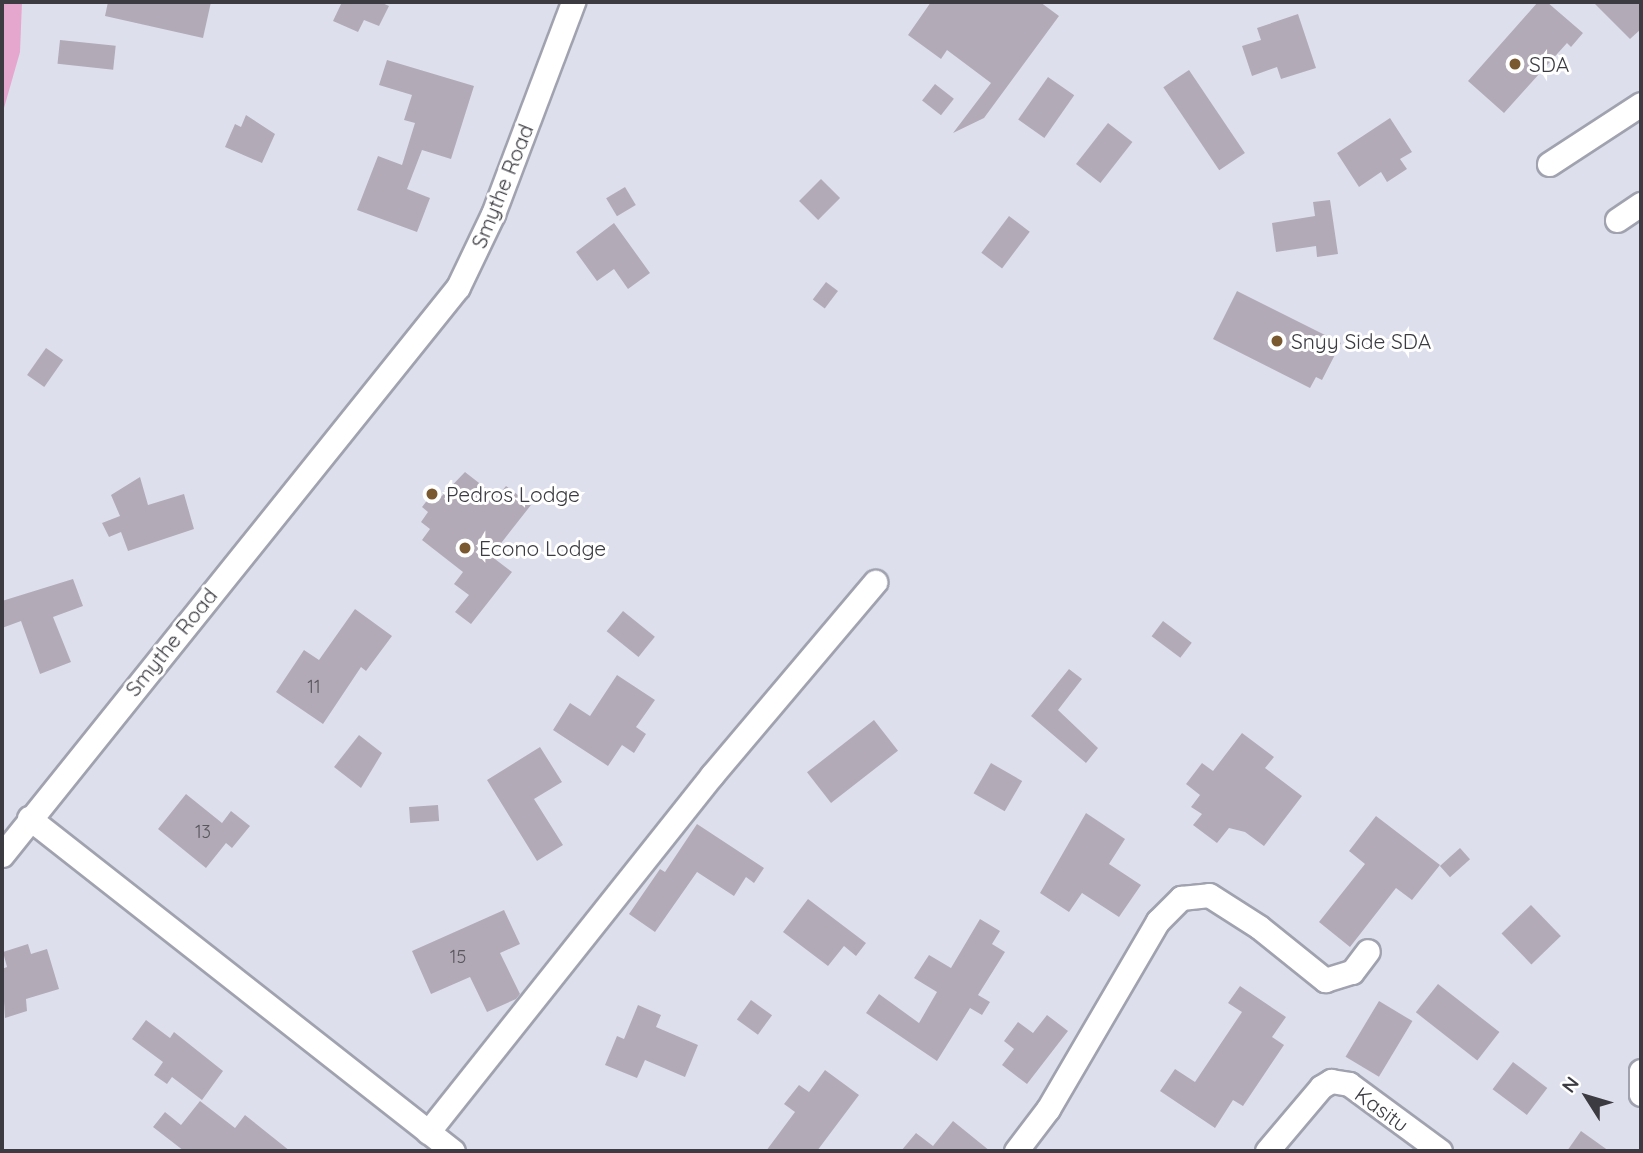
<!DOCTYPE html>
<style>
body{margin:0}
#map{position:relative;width:1643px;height:1153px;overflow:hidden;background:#dedfed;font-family:Quicksand,sans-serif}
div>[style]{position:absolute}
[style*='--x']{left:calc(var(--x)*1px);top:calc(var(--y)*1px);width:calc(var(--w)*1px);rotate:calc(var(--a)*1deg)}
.green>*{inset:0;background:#e5a7ce}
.building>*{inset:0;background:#b2abb7;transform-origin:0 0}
.roads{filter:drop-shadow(2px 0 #a1a2af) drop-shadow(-2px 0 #a1a2af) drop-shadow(0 2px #a1a2af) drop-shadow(0 -2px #a1a2af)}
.minor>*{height:23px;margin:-11.5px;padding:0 11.5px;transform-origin:11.5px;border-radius:11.5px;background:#fff}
.dots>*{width:19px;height:19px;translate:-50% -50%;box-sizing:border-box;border:4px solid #fff;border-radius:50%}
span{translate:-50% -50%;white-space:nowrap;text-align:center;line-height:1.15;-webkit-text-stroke:6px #fff;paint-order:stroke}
.number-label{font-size:18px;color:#59575e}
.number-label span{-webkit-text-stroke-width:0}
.poi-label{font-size:21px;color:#3b3b41}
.left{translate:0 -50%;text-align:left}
.street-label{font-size:21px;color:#3b3b41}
.frame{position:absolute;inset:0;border:4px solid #3b3b41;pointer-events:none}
.north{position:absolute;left:1552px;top:1062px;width:70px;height:70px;-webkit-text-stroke:5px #fff;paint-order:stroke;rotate:307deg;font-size:19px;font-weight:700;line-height:28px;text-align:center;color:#3b3b41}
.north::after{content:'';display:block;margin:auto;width:24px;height:32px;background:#3b3b41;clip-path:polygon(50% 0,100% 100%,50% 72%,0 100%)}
</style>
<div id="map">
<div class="green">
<div style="clip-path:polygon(2px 2px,22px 2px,20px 52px,2px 115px)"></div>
</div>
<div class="building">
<div style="clip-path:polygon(108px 2px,211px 2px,203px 38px,105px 16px)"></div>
<div style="clip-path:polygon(342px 2px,380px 2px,389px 6px,379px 26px,364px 20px,358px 32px,333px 21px)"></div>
<div style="clip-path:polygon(931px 2px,1040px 2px,1059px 16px,984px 118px,953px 133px,991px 83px,947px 50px,941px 59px,908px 35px)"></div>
<div style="clip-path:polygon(1538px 2px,1547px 2px,1583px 33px,1571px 47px,1567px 43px,1504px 113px,1468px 81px)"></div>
<div style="clip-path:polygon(1593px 2px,1641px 2px,1641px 29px,1630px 39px)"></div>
<div style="clip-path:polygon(1298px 14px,1316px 68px,1281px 79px,1277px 67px,1252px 76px,1242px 46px,1261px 40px,1257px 28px)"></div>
<div style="left:60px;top:40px;width:56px;height:24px;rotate:6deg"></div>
<div style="clip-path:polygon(387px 60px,474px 86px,451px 159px,422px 150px,407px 189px,430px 198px,417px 232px,357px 210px,378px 156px,402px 165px,415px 123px,404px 120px,412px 95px,379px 85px)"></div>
<div style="left:1189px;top:70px;width:100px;height:31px;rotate:56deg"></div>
<div style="left:1048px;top:77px;width:32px;height:52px;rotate:35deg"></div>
<div style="left:935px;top:84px;width:24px;height:21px;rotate:38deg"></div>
<div style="clip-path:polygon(246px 115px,275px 134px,262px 163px,225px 147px,235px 124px,241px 127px)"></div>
<div style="clip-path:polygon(1390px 118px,1412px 152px,1400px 159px,1407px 169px,1387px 182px,1381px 172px,1359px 187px,1337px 153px)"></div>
<div style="left:1108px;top:123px;width:31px;height:52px;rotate:38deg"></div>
<div style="left:821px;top:179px;width:27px;height:31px;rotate:45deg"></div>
<div style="left:625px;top:187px;width:21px;height:22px;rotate:59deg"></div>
<div style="clip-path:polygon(1330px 200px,1338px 254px,1317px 257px,1316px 246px,1276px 252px,1272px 223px,1315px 216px,1313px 202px)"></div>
<div style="left:1009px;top:216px;width:26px;height:46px;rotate:37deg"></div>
<div style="clip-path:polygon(614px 223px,650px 273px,628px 289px,614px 269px,597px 281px,576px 252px)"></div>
<div style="left:826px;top:282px;width:15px;height:22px;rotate:37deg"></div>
<div style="clip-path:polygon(1237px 291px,1341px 343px,1322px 380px,1316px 377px,1310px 388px,1213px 339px)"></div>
<div style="left:46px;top:348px;width:21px;height:33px;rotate:35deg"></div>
<div style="clip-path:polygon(465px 472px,497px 497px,506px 486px,531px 505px,491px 556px,512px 572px,471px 624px,455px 612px,469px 595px,454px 584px,463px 572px,422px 540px,430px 529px,421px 522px,428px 512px,422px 507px,432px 494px,439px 499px)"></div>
<div style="clip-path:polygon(140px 477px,148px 505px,184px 494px,194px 529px,128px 551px,121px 532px,109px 537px,102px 523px,120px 516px,111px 495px)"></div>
<div style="clip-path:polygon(73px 579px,83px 606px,53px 617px,71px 662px,40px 674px,21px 621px,2px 628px,2px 601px)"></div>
<div style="clip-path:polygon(355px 609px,392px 636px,366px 671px,361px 667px,323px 724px,276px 692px,304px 650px,319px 660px)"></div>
<div style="left:623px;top:611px;width:41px;height:26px;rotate:39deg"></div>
<div style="left:1163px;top:621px;width:36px;height:19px;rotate:37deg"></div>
<div style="clip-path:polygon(1069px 669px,1082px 679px,1058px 710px,1098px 748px,1086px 763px,1031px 716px)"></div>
<div style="clip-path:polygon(617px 675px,655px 700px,636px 727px,646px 734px,634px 753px,622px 745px,608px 766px,553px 730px,570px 703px,590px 716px)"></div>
<div style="left:874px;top:720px;width:39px;height:85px;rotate:52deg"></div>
<div style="clip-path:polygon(1242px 733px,1274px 757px,1265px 768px,1302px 796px,1264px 846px,1245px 832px,1229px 828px,1217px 843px,1193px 825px,1202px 814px,1191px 807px,1200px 795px,1186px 784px,1202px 763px,1213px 771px)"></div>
<div style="clip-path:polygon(359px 735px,382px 753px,361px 788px,334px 767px)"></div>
<div style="clip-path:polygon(540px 747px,562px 782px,534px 799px,563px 845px,537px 861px,487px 780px)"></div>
<div style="left:991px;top:763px;width:36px;height:35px;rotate:30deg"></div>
<div style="clip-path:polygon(186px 794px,222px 823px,231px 811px,250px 826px,232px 848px,226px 843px,206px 868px,158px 829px)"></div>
<div style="left:438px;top:805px;width:16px;height:29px;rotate:86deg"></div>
<div style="clip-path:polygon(1086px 813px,1125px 839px,1109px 864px,1141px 885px,1119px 917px,1082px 893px,1069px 912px,1040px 893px)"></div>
<div style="clip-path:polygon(1376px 816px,1440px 865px,1412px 900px,1396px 888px,1350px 947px,1319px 922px,1365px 864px,1349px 851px)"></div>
<div style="clip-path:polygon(697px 824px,764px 868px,754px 883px,746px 877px,734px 896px,697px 872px,655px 932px,629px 914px,660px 869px,665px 872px)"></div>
<div style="left:1460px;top:848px;width:15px;height:27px;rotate:48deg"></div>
<div style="clip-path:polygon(808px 899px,866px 943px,856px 956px,844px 946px,828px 966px,783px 932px)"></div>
<div style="left:1531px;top:905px;width:43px;height:41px;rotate:46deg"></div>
<div style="clip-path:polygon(504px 910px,520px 944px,500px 953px,520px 994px,516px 999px,487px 1012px,470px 977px,431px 994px,412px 951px)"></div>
<div style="clip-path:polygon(980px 919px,1000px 931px,992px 944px,1005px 952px,978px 995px,990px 1002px,982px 1015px,970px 1008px,937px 1061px,866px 1013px,879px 994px,919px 1023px,937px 992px,914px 978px,929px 955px,951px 968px)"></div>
<div style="clip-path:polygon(28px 944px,31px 954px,47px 949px,59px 989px,26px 999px,27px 1011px,5px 1018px,2px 969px,7px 967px,3px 952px)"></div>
<div style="left:1438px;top:984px;width:78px;height:36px;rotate:38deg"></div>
<div style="clip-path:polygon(1240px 986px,1286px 1017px,1272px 1037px,1284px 1045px,1243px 1106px,1233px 1100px,1215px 1128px,1160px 1091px,1175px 1069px,1195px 1082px,1242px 1012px,1228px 1003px)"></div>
<div style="left:751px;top:1000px;width:26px;height:24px;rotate:36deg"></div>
<div style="left:1379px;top:1001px;width:39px;height:65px;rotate:31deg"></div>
<div style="clip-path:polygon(638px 1005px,661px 1015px,656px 1027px,698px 1045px,685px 1077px,645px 1060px,637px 1078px,605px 1065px,617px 1036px,624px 1039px)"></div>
<div style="clip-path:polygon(1047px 1015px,1068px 1031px,1027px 1084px,1002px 1065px,1014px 1049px,1004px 1041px,1018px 1022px,1033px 1033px)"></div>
<div style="clip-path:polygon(146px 1020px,170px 1038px,174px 1032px,223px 1071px,202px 1100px,172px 1077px,167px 1084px,154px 1075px,163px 1062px,132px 1039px)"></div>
<div style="left:1513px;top:1062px;width:43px;height:34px;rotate:37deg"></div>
<div style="clip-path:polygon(825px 1070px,859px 1095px,817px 1151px,766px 1151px,795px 1112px,784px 1104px,799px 1085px,809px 1092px)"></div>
<div style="clip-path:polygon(200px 1101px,235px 1128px,245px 1115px,290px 1151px,184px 1151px,153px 1127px,165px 1112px,181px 1125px)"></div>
<div style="clip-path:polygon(953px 1121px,990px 1151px,901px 1151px,916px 1133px,933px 1146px)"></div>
<div style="clip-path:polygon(1581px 1131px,1609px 1151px,1567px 1151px)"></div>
</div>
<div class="roads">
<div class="minor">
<div style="--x:1549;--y:164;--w:110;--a:-33.1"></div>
<div style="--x:1617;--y:220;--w:29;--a:-34"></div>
<div style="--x:29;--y:818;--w:539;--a:38.15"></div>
<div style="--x:2;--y:855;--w:728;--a:-51.24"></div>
<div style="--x:458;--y:287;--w:81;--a:-64.4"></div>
<div style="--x:493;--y:214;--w:227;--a:-69.3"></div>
<div style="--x:1641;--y:1071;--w:23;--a:90"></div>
<div style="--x:428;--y:1132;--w:456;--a:-51.5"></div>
<div style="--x:712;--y:775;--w:253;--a:-49.8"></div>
<div style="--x:1016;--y:1151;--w:53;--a:-52.7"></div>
<div style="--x:1048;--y:1109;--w:218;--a:-59.7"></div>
<div style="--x:1158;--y:921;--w:33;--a:-45"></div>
<div style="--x:1181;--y:898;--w:28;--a:-6"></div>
<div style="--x:1209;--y:895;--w:59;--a:32.6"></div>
<div style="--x:1259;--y:927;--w:85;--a:38.8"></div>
<div style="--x:1325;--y:980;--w:28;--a:-17"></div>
<div style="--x:1352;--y:972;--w:26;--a:-53"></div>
<div style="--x:1267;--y:1151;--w:84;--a:-49.8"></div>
<div style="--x:1321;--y:1087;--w:12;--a:-31"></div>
<div style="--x:1331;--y:1081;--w:18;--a:9"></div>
<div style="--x:1349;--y:1084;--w:113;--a:36.4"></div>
</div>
</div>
<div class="dots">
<div style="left:1515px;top:64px;background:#7b5930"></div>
<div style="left:1277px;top:341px;background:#7b5930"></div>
<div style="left:432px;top:494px;background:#7b5930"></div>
<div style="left:465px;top:548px;background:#7b5930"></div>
</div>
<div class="number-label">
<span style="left:314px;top:687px">11</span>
<span style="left:203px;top:832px">13</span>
<span style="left:458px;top:957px">15</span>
</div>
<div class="poi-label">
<span class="left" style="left:1529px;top:64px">SDA</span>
<span class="left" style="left:1291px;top:341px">Snyy Side SDA</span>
<span class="left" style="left:446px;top:494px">Pedros Lodge</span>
<span class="left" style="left:479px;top:548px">Econo Lodge</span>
</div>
<div class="street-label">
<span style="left:502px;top:186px;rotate:-68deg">Smythe Road</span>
<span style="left:171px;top:642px;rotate:-51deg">Smythe Road</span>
<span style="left:1382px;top:1109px;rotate:36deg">Kasitu</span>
</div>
<div class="frame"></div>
<div class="north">N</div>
</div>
